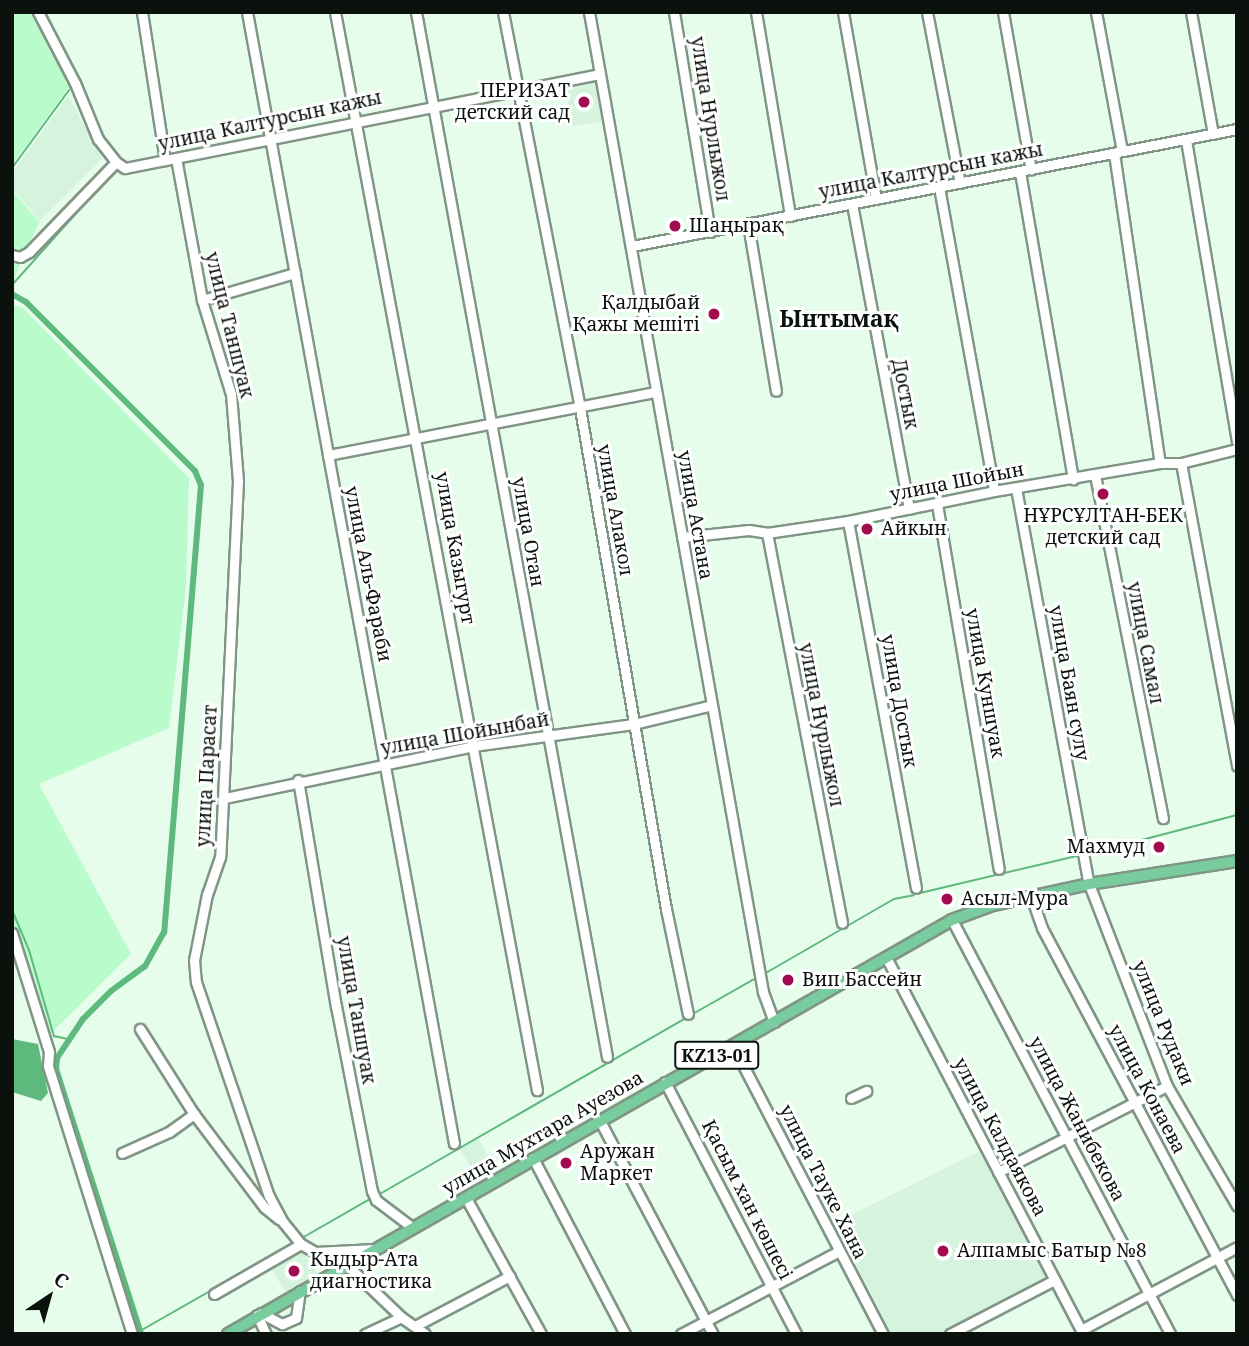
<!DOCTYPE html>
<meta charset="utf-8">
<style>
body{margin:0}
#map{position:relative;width:1249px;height:1346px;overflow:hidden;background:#e6fdec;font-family:"Noto Serif",serif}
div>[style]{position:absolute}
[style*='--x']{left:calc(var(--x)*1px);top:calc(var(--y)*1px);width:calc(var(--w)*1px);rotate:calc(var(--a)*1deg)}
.built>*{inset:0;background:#d6f3dd;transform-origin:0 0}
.green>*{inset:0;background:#bafbcc}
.water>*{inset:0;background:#5db97c}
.stream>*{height:2px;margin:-1px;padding:0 1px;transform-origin:1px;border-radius:1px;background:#5db97c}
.canal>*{height:6px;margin:-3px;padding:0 3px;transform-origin:3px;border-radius:3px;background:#5db97c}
.roads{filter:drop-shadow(2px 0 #809585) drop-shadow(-2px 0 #809585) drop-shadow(0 2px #809585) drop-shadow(0 -2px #809585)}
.minor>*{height:9px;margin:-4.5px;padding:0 4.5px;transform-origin:4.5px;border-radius:4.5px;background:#fff}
.major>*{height:10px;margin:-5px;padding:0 5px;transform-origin:5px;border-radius:5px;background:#78cc9e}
.dots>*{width:19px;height:19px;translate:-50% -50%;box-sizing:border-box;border:4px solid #fff;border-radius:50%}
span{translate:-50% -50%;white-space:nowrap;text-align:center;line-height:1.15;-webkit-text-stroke:6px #fff;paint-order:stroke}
.shield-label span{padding:2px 5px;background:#fff;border:2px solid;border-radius:5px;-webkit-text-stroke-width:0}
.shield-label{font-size:18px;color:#0b120d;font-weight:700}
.poi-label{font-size:19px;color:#0b120d}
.right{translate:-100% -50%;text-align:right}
.left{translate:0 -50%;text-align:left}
.street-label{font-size:19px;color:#0b120d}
.quarter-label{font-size:23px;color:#0b120d;font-weight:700}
.frame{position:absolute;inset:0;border:14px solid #0b120d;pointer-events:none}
.north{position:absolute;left:14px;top:1262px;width:70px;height:70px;-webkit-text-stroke:5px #fff;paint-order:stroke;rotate:36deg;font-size:19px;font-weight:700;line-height:28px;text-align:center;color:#0b120d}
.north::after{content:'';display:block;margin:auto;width:24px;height:32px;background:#0b120d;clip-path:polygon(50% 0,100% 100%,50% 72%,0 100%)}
</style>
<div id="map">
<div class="built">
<div style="left:596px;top:79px;width:43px;height:31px;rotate:81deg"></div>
<div style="clip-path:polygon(68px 96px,102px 159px,40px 221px,12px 188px,12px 173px)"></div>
<div style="left:478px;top:1138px;width:36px;height:21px;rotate:60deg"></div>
<div style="clip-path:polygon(984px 1149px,1051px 1279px,943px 1334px,892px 1334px,835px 1223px)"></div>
<div style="clip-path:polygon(302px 1251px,319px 1276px,287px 1294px,269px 1266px)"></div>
</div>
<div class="green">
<div style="clip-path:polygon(12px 12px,32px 12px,70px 86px,12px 165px)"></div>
<div style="clip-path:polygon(12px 190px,39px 222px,14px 279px,12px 278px)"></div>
<div style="clip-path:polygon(12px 304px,24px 309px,189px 478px,186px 588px,169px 728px,39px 784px,131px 954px,41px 1043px,12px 947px)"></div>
</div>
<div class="water">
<div style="clip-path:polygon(12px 1039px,38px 1044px,48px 1093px,41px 1101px,12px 1092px)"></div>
</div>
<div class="stream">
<div style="--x:12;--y:168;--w:97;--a:-53.8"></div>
<div style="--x:12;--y:285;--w:152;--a:-48.2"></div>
<div style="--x:1088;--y:854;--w:154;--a:-14.7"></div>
<div style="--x:920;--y:893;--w:161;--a:-13.3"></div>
<div style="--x:12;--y:910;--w:43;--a:67"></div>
<div style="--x:29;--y:950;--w:90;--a:73.8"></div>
<div style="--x:54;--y:1036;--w:14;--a:12"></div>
<div style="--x:764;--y:974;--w:150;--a:-30"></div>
<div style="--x:894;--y:899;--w:20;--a:-11"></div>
<div style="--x:691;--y:1015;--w:75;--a:-29.6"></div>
<div style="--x:378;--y:1195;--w:355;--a:-29.9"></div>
<div style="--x:302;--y:1238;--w:78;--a:-29.8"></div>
<div style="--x:140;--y:1331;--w:177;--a:-29.7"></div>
</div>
<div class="canal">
<div style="--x:12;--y:294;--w:16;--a:30"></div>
<div style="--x:26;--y:302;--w:239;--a:45"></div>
<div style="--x:195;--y:471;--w:15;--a:67"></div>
<div style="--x:201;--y:485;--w:449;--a:94.7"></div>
<div style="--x:164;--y:932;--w:39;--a:119"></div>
<div style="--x:145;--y:966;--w:42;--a:143.7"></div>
<div style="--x:111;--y:991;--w:40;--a:135"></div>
<div style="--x:83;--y:1019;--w:47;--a:123.7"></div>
<div style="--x:57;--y:1058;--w:11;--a:95"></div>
<div style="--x:56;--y:1069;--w:278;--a:72.2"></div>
</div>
<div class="roads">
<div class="minor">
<div style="--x:38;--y:12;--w:80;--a:62.5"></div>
<div style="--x:75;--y:83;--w:61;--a:67.7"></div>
<div style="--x:98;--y:139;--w:29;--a:52"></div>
<div style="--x:116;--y:162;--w:11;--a:34"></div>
<div style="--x:125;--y:168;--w:484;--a:-11.2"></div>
<div style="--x:142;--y:12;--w:150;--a:81.2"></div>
<div style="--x:247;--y:12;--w:1150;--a:79.63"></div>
<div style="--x:335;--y:12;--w:1097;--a:79.39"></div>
<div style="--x:416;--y:12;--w:1062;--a:79.64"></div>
<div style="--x:503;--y:12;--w:403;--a:79"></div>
<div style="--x:580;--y:408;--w:508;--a:80.26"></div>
<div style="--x:666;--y:909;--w:107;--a:78.2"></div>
<div style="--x:589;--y:12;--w:995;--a:79.93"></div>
<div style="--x:763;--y:992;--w:32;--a:70"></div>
<div style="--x:674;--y:12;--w:223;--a:80.7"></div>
<div style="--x:756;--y:12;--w:207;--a:80.5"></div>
<div style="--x:843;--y:12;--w:190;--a:80"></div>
<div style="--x:927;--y:12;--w:174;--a:79.1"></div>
<div style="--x:1003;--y:12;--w:160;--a:80"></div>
<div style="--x:1096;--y:12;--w:141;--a:79.4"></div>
<div style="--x:1191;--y:12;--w:124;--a:79.8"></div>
<div style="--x:1186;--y:140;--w:306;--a:80.4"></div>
<div style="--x:1114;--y:153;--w:313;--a:81.6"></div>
<div style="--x:176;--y:158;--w:144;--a:79.6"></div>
<div style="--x:202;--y:300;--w:98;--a:72.9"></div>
<div style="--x:231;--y:394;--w:87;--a:85.4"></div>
<div style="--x:238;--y:481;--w:376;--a:92.7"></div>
<div style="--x:220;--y:857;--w:39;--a:109"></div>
<div style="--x:207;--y:894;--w:67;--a:101.1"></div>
<div style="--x:194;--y:960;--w:22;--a:85"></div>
<div style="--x:196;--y:982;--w:226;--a:71.2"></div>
<div style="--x:269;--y:1196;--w:30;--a:62"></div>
<div style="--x:283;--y:1222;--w:28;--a:51"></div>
<div style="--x:301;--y:1244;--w:16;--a:30"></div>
<div style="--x:315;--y:1252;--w:60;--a:-2.9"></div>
<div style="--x:1020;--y:172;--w:312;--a:80.2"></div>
<div style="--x:939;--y:187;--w:309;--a:79.7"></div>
<div style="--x:852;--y:204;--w:310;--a:79.4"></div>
<div style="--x:748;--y:224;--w:169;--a:80.5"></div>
<div style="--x:632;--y:246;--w:616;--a:-10.95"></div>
<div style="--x:12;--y:255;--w:8;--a:14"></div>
<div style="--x:20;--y:257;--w:10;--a:-29"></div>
<div style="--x:29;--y:252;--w:125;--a:-46"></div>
<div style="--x:202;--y:300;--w:97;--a:-16.2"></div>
<div style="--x:328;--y:455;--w:333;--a:-10.9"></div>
<div style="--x:1181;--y:463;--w:308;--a:79.5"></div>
<div style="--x:1095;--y:475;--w:350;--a:78.8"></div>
<div style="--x:1016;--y:488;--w:403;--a:79.6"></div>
<div style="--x:1089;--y:884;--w:217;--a:68.9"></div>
<div style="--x:1167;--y:1086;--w:139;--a:59.7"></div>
<div style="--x:937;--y:504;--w:370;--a:80.4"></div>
<div style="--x:848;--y:521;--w:373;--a:79.5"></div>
<div style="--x:767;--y:533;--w:397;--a:79.1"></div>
<div style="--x:682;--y:537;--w:67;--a:-6"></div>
<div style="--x:749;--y:530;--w:18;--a:9"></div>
<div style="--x:767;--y:533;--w:82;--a:-8.4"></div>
<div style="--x:848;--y:521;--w:149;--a:-11.6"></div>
<div style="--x:994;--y:491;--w:168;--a:-9.6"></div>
<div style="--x:1160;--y:463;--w:21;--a:0"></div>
<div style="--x:1181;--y:463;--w:58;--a:-14"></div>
<div style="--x:298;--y:780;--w:229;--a:80.5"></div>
<div style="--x:336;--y:1006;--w:188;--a:79"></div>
<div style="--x:372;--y:1191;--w:10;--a:66"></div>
<div style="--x:376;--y:1200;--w:46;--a:37.1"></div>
<div style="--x:225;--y:798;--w:253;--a:-11.8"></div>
<div style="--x:473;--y:746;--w:162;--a:-7.8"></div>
<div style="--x:634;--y:724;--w:80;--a:-13.7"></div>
<div style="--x:1031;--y:896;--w:34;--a:71"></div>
<div style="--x:1042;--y:928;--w:416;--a:62"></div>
<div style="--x:952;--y:920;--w:468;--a:62.2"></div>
<div style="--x:12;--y:933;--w:125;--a:72.7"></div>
<div style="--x:49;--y:1052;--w:14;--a:94"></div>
<div style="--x:48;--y:1066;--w:281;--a:72.6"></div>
<div style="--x:886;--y:957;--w:425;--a:62.4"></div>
<div style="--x:140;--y:1029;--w:101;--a:57.6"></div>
<div style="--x:194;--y:1114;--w:116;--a:53"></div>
<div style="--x:264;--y:1207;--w:19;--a:39"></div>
<div style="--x:733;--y:1046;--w:325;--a:62.5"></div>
<div style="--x:665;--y:1082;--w:284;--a:62.5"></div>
<div style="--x:851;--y:1098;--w:17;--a:-25"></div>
<div style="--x:600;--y:1121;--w:241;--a:62.1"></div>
<div style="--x:122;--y:1153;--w:51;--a:-24.1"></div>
<div style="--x:169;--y:1132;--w:31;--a:-36"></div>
<div style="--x:533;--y:1158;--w:199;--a:62.4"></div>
<div style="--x:998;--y:1172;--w:190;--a:-27"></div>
<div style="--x:466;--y:1198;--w:155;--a:61.1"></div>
<div style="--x:347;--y:1265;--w:75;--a:43.9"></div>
<div style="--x:401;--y:1317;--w:29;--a:35"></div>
<div style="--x:214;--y:1294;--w:100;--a:-29.9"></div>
<div style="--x:261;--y:1313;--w:24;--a:28"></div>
<div style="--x:282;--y:1324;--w:15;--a:-23"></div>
<div style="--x:296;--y:1318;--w:27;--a:-82"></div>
<div style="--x:257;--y:1315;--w:21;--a:65"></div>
<div style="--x:415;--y:1326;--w:107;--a:-27.8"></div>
<div style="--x:1081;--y:1330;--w:177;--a:-28"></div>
<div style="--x:365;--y:1334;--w:40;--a:-25"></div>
<div style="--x:681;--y:1334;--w:178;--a:-27.7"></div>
<div style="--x:950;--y:1334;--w:117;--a:-27.4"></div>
</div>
<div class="major">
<div style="--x:228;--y:1334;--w:834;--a:-29.76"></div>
<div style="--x:952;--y:920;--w:44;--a:-20.1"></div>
<div style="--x:993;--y:905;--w:98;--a:-12.3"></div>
<div style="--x:1089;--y:884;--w:150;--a:-8.8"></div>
</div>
</div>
<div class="dots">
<div style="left:584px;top:102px;background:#a10c4f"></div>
<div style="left:675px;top:226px;background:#a10c4f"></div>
<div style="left:714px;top:314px;background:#a10c4f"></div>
<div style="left:1103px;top:494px;background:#a10c4f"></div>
<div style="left:867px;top:529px;background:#a10c4f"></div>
<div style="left:1159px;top:847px;background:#a10c4f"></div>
<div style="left:947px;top:899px;background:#a10c4f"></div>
<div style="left:788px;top:980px;background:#a10c4f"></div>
<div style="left:566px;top:1163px;background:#a10c4f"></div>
<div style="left:943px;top:1251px;background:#a10c4f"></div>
<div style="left:294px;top:1271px;background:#a10c4f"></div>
</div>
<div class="shield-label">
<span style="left:717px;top:1055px">KZ13-01</span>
</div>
<div class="poi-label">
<span class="right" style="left:570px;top:102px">ПЕРИЗАТ<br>детский сад</span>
<span class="left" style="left:689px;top:226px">Шаңырақ</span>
<span class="right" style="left:700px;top:314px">Қалдыбай<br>Қажы мешіті</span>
<span style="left:1103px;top:527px">НҰРСҰЛТАН-БЕК<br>детский сад</span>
<span class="left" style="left:881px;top:529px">Айкын</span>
<span class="right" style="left:1145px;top:847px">Махмуд</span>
<span class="left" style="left:961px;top:899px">Асыл-Мура</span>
<span class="left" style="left:802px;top:980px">Вип Бассейн</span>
<span class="left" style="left:580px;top:1163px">Аружан<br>Маркет</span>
<span class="left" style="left:957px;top:1251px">Алпамыс Батыр №8</span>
<span class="left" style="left:310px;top:1271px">Кыдыр-Ата<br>диагностика</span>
</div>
<div class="street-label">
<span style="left:710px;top:119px;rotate:81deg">улица Нурлыжол</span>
<span style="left:270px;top:121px;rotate:-12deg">улица Калтурсын кажы</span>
<span style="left:931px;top:171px;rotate:-11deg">улица Калтурсын кажы</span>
<span style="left:229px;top:325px;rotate:76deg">улица Таншуак</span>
<span style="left:905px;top:394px;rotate:79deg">Достык</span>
<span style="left:957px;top:482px;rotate:-11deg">улица Шойын</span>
<span style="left:615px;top:510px;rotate:80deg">улица Алакол</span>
<span style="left:695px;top:515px;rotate:80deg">улица Астана</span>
<span style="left:528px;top:532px;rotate:80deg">улица Отан</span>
<span style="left:455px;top:548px;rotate:80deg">улица Казыгурт</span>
<span style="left:368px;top:574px;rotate:79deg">улица Аль-Фараби</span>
<span style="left:1145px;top:643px;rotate:79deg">улица Самал</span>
<span style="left:985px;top:683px;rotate:80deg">улица Куншуак</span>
<span style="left:1069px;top:683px;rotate:80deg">улица Баян сулу</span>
<span style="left:899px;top:701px;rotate:80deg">улица Достык</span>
<span style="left:821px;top:725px;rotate:79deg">улица Нурлыжол</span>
<span style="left:465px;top:734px;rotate:-10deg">улица Шойынбай</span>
<span style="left:207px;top:776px;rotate:-87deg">улица Парасат</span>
<span style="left:356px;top:1010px;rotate:80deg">улица Таншуак</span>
<span style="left:1163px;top:1023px;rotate:68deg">улица Рудаки</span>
<span style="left:1147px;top:1089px;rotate:62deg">улица Конаева</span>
<span style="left:1077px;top:1119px;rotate:62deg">улица Жанибекова</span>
<span style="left:543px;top:1133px;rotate:-30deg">улица Мухтара Ауезова</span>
<span style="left:1000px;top:1137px;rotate:62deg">улица Калдаякова</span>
<span style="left:823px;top:1182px;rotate:63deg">улица Тауке Хана</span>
<span style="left:747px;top:1200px;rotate:63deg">Қасым хан көшесі</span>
</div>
<div class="quarter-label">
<span style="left:839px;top:318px">Ынтымақ</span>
</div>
<div class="frame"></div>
<div class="north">С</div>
</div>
